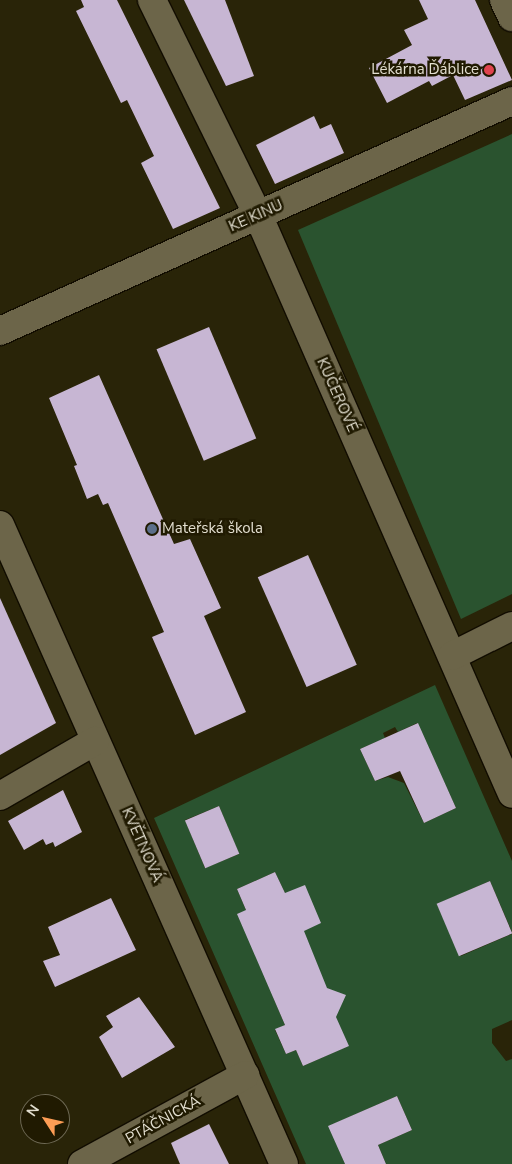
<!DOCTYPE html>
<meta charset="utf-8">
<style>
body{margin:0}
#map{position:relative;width:512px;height:1164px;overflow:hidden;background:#292408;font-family:"Nunito Sans",sans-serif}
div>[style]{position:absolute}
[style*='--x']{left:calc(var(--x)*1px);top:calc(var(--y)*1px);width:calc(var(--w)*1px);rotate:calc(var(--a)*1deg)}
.green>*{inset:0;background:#2a532f}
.building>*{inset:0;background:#c7b6d3;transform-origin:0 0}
.roads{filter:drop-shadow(1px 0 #120d00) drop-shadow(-1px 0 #120d00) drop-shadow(0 1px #120d00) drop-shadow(0 -1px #120d00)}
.minor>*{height:28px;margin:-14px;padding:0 14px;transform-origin:14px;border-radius:14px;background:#6c6549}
.dots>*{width:14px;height:14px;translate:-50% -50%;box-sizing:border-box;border:2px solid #201a01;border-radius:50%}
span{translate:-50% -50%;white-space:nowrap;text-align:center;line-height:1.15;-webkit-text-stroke:5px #201a01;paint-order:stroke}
.poi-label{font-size:15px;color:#e3dfd0}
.right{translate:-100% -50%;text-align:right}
.left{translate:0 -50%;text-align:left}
.street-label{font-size:15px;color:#e3dfd0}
.north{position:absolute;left:20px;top:1094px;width:50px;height:50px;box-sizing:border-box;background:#201a01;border:1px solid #6e6954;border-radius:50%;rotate:305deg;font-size:14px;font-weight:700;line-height:20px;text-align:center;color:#e3dfd0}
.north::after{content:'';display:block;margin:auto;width:18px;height:22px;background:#fd9d55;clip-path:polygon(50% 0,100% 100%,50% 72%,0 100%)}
</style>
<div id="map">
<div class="green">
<div style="clip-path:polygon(512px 134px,512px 594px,461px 619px,298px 230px)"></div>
<div style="clip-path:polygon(evenodd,435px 685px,512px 861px,512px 932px,490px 881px,437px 904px,461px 956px,512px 934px,512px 1020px,492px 1029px,492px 1043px,506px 1061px,512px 1059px,512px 1164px,386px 1164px,378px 1145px,412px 1130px,397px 1096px,329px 1126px,345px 1164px,306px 1164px,154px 818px,435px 685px,417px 723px,456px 808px,424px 823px,404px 783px,388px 777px,375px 781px,360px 749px,385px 738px,383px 733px,395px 727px,398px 732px,417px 723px,435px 685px,219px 806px,239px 854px,205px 868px,185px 820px,219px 806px,435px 685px,275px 872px,285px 893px,246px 910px,237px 889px,275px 872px,435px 685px,273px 997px,333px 1012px,348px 1046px,303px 1066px,296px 1050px,286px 1054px,275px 1030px,285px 1025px,273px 997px)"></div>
</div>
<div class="building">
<div style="clip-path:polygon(81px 0,117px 0,220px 208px,173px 229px,141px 163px,154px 156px,127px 100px,121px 103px,76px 11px,84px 7px)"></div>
<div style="clip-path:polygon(184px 0,225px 0,254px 76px,226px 86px)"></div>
<div style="clip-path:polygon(419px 0,475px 0,512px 80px,465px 100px,453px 75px,432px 86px,429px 81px,387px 103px,369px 68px,412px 45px,404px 30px,428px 19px)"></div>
<div style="clip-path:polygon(314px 116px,320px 129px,331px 124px,344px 153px,275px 184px,256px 145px)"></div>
<div style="left:209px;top:327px;width:121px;height:57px;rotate:67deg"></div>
<div style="clip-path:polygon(99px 375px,174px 544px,190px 539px,221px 608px,204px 616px,246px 712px,195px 735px,152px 637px,164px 632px,108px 503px,103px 505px,98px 494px,87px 499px,74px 466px,77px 465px,49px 398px)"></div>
<div style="left:308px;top:555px;width:120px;height:55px;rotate:66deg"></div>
<div style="clip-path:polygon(0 598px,56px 723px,0 755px)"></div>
<div style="clip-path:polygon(418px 723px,456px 808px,424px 823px,400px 771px,375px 781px,360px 749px)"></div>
<div style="clip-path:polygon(63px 790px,82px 832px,55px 847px,53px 842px,46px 845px,43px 839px,24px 850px,8px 821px)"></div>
<div style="left:219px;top:806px;width:52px;height:37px;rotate:67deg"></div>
<div style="clip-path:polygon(275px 872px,285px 893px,305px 885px,321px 923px,304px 931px,327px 988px,346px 995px,336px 1017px,349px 1046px,303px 1066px,296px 1050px,286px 1054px,275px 1029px,285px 1025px,237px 914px,246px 910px,237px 889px)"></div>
<div style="left:490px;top:881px;width:57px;height:58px;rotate:67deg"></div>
<div style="clip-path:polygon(111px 898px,136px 950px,55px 987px,43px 961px,60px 955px,48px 927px)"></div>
<div style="clip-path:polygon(139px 997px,175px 1047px,122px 1078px,99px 1037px,113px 1027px,106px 1016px)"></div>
<div style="clip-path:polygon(397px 1096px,412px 1130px,378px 1145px,386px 1164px,345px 1164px,328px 1126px)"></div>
<div style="clip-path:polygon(209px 1124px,229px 1164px,180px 1164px,171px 1143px)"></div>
</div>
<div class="roads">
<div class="minor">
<div style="--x:152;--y:0;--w:240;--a:63.8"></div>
<div style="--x:258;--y:215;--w:632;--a:66.31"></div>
<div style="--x:504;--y:0;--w:19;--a:65"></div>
<div style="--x:0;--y:331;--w:561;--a:-24.19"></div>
<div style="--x:0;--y:525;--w:699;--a:66.04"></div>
<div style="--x:452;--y:656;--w:67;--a:-26.6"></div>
<div style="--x:0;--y:796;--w:110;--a:-30.1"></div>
<div style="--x:82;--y:1164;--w:186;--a:-28.6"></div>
</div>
</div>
<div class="dots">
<div style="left:489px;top:70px;background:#e0444e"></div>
<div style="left:152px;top:529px;background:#5c6f8a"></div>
</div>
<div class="poi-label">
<span class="right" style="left:479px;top:70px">Lékárna Ďáblice</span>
<span class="left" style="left:162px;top:529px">Mateřská škola</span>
</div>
<div class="street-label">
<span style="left:256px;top:216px;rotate:-24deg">KE KINU</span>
<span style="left:337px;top:395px;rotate:66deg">KUČEROVÉ</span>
<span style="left:142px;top:845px;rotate:66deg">KVĚTNOVÁ</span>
<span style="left:163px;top:1120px;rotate:-29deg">PTÁČNICKÁ</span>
</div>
<div class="north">N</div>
</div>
